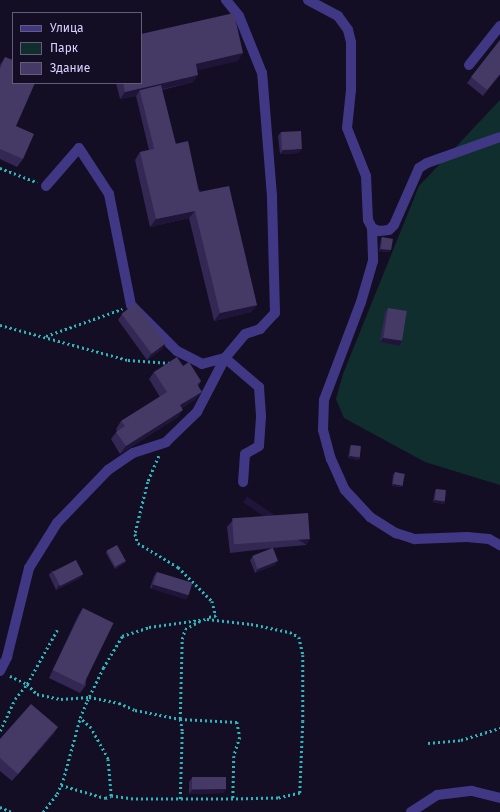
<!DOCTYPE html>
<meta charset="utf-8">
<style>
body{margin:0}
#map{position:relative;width:500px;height:812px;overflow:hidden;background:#140e25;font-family:"Fira Sans",sans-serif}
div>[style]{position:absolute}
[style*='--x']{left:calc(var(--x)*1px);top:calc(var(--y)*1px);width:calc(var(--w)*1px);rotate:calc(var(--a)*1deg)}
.green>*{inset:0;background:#112e2f}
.path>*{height:2.5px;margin-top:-1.25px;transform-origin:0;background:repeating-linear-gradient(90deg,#2cb7ba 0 2px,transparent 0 5px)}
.minor>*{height:10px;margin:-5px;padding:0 5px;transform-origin:5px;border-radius:5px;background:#413885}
.wall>*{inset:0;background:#332754}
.shaded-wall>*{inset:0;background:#1f1539;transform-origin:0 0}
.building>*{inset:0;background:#453966;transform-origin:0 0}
span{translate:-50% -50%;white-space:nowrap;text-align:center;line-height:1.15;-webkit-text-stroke:3px #140e25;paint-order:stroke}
.legend{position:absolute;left:12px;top:12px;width:130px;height:72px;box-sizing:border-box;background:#140e25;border:1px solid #645c7c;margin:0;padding:5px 7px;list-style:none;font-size:12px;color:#dbd2ff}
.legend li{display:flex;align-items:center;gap:8px;height:20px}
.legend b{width:20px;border:1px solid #645c7c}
</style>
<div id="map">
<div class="green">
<div style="clip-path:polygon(500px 100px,500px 485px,425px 462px,344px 418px,336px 399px,343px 374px,419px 186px)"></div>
</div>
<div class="path">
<div style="--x:0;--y:168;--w:40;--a:21"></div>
<div style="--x:0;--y:325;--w:133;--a:15.3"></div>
<div style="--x:128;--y:360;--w:43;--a:4"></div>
<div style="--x:46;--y:336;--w:81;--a:-19.6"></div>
<div style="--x:159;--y:456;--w:28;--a:113"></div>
<div style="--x:148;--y:482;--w:54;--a:104"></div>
<div style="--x:135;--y:534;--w:9;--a:72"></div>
<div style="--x:138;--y:543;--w:47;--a:31"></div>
<div style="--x:178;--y:567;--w:48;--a:45"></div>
<div style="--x:212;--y:601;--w:16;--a:75"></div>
<div style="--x:216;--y:616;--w:10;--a:169"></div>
<div style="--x:10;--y:676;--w:19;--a:25"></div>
<div style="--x:27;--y:684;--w:14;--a:45"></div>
<div style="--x:37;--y:694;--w:25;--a:12"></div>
<div style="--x:61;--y:699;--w:28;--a:-4"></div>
<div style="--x:89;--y:697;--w:31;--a:11"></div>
<div style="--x:119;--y:703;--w:17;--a:24"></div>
<div style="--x:135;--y:710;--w:46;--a:11.3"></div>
<div style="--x:180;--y:719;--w:57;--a:3"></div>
<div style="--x:237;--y:722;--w:15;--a:79"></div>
<div style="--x:240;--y:737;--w:20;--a:108"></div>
<div style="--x:234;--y:756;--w:43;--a:91.3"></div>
<div style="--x:233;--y:799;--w:100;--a:180"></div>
<div style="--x:133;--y:799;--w:22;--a:-172"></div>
<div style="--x:111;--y:796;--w:37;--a:-95"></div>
<div style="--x:108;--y:759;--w:35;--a:-119"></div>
<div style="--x:91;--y:728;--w:15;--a:-138"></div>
<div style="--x:0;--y:731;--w:35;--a:-65"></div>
<div style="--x:15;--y:699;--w:19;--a:-51"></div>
<div style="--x:27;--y:684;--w:62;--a:-60.9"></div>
<div style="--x:428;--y:743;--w:33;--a:-5"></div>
<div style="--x:461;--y:740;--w:41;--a:-17.1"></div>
<div style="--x:61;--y:785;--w:46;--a:16.5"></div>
<div style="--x:105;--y:798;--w:6;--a:-18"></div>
<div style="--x:180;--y:799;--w:68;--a:-88.3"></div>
<div style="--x:182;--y:731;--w:12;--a:-99"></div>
<div style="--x:180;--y:719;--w:80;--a:-88.6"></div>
<div style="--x:182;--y:639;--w:10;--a:-73"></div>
<div style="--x:185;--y:629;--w:17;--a:-28"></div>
<div style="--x:0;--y:807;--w:13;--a:23"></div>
<div style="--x:43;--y:812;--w:23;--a:-52"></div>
<div style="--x:57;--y:794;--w:15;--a:-67"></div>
<div style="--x:63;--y:780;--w:64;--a:-74.7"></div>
<div style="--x:80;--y:718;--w:18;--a:-68"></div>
<div style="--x:87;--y:701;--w:37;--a:-64"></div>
<div style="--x:103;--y:668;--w:37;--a:-59"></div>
<div style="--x:122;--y:636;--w:28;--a:-18"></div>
<div style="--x:149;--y:627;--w:59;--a:-7.9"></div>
<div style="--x:207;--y:619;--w:44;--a:6.5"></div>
<div style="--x:251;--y:624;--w:40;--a:12"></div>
<div style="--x:290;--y:632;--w:10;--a:29"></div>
<div style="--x:299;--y:637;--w:18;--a:77"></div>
<div style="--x:303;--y:655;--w:66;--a:90"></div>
<div style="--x:303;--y:721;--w:72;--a:92.4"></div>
<div style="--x:300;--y:793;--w:23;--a:167"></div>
<div style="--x:278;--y:798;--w:45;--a:178.7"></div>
</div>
<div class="minor">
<div style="--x:308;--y:0;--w:34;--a:28"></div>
<div style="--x:338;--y:16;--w:17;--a:54"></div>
<div style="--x:348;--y:30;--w:12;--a:76"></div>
<div style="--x:351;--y:42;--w:48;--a:90"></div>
<div style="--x:351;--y:90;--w:38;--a:96"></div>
<div style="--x:347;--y:128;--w:52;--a:68.4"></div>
<div style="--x:366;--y:176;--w:44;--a:87.4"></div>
<div style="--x:368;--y:220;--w:9;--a:63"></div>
<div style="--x:372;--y:228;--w:8;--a:23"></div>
<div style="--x:379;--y:231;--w:10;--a:-6"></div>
<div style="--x:389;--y:230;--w:7;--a:-45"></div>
<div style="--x:394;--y:225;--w:62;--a:-66.3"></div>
<div style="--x:419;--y:168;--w:9;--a:-32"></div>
<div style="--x:427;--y:163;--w:77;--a:-19.6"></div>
<div style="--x:469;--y:65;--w:50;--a:-51.5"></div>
<div style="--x:46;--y:186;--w:50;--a:-49"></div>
<div style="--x:79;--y:148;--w:55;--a:56.9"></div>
<div style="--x:109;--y:194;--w:113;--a:78.8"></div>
<div style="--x:131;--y:305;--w:65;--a:45"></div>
<div style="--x:177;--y:351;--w:28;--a:27"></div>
<div style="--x:202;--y:364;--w:24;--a:-15"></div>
<div style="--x:372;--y:228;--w:33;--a:88"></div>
<div style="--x:373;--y:261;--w:43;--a:106.3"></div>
<div style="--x:361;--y:302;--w:105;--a:110.7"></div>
<div style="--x:324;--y:400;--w:30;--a:92"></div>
<div style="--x:323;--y:430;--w:30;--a:75"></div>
<div style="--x:331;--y:459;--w:34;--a:66"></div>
<div style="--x:345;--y:490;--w:37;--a:47"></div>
<div style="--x:370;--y:517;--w:31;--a:32"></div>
<div style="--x:396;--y:533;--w:20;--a:18"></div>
<div style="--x:415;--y:539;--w:52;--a:-2.2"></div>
<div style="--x:467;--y:537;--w:22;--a:5"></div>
<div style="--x:489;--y:539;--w:13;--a:29"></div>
<div style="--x:225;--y:358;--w:45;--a:40.5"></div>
<div style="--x:259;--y:387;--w:30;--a:86"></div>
<div style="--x:261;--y:417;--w:29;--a:94"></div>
<div style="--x:259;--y:446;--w:16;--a:150"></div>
<div style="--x:245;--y:454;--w:28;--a:94"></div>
<div style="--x:0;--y:671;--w:16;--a:-63"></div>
<div style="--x:7;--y:657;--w:92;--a:-76.1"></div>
<div style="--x:29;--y:568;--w:53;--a:-58.1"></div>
<div style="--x:57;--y:523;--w:74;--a:-46.1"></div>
<div style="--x:108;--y:470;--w:30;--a:-34"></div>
<div style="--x:133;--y:453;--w:35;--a:-18"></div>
<div style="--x:166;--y:442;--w:43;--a:-44.1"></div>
<div style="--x:197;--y:412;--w:61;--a:-62.6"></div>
<div style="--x:225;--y:358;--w:31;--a:-50"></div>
<div style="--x:245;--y:334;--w:16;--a:-18"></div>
<div style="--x:260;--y:329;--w:22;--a:-47"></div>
<div style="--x:275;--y:313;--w:117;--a:-91.5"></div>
<div style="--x:272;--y:196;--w:123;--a:-94.6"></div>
<div style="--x:262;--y:73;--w:61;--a:-112"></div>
<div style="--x:239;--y:16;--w:21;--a:-129"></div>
<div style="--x:411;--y:812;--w:31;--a:-33"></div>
<div style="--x:437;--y:795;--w:35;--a:-7"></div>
<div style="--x:472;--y:791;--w:29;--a:14"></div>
</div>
<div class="wall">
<div style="clip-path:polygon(500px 40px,500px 75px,483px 96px,467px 83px)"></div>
<div style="clip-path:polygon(5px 57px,16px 126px,23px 159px,17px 167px,0 159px,0 65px)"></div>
<div style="clip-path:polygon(238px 61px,197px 70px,193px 82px,162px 90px,176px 144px,257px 305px,251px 312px,214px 321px,189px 218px,150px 227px,135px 160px,140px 152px,149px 150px,136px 96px,120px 99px,116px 83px,141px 83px)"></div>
<div style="clip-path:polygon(281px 132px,299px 153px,280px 154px,278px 136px)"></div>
<div style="clip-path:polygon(382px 237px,389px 252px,379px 251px,381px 239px)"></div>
<div style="clip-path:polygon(388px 308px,399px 346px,380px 342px,385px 312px)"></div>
<div style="clip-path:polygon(122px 314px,162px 349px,147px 360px,118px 320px)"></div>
<div style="clip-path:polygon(183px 366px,201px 381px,198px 386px,196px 399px,182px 408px,178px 417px,120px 454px,111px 439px,117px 431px,116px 429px,121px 421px,160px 397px,149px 379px,154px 372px)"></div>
<div style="clip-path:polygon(351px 445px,360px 458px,358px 460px,348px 458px,350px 447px)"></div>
<div style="clip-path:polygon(395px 472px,403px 485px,402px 487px,392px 486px,393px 475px)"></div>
<div style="clip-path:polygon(436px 489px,445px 502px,444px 504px,433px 502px,435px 491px)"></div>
<div style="clip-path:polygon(232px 521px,310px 539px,306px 545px,273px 548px,275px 565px,255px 573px,250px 560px,253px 556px,272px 548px,230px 553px,227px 527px)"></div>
<div style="clip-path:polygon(107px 551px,126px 561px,125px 563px,115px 569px,106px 553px)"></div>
<div style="clip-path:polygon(52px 571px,83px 574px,80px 578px,56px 590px,49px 575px)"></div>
<div style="clip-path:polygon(157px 572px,185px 599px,150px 588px,154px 576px)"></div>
<div style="clip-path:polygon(83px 608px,86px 685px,80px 693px,49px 678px,78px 616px)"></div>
<div style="clip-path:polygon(58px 727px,53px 735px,12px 781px,0 771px,0 739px)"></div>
<div style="clip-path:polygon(192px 778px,226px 789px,223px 793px,189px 794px,189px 782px)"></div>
</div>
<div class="shaded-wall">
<div style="clip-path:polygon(243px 53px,238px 61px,191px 72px,196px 64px)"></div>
<div style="clip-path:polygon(500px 74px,500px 75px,483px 96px,487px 90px)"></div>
<div style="clip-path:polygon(198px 75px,193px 82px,141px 94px,140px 90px,136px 96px,120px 99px,125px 92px)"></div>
<div style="clip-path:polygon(302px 149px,299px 153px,280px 154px,283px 150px)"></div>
<div style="clip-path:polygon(195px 211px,189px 218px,150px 227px,156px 219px)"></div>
<div style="clip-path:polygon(381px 249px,391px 250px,389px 252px,379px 251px)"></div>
<div style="clip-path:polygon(257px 305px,251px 312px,214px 321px,220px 313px)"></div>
<div style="clip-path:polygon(383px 338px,402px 341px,399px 346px,380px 342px)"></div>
<div style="clip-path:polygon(166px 343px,162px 349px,147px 360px,151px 354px)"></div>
<div style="clip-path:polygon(202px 392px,196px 399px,175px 413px,180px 405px)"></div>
<div style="clip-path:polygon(183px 410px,178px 417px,120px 454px,126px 446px)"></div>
<div style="clip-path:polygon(350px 456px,360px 458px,358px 460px,348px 458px)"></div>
<div style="clip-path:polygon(393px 484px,403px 485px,402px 487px,392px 486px)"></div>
<div style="clip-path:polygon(435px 500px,445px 502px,444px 504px,433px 502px)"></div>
<div style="left:310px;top:539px;width:7px;height:76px;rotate:124deg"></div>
<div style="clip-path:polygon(126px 561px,125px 563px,115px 569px,116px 567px)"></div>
<div style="clip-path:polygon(278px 561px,275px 565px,255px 573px,258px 569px)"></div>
<div style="clip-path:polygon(83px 574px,80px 578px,56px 590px,59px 585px)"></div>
<div style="left:153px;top:584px;width:37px;height:5px;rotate:17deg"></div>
<div style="clip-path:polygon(58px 727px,53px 735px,12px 781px,18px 774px)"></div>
<div style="clip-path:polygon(226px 789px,223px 793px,189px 794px,192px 790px)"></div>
</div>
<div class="building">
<div style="clip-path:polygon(234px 13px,243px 53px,196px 64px,198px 75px,125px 92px,123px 83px,141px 83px,141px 34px)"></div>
<div style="clip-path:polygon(500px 40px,500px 74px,487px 90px,471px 77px)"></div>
<div style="clip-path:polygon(5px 57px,13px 60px,13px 83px,35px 83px,16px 126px,34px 134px,23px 159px,0 149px,0 69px)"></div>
<div style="left:161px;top:85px;width:61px;height:22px;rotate:76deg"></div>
<div style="left:301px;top:131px;width:18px;height:20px;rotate:87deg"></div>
<div style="clip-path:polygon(188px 141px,199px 192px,229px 186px,257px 305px,220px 313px,195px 211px,156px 219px,140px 152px)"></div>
<div style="clip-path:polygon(382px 237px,393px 239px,391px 250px,381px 249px)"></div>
<div style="left:136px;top:303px;width:50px;height:18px;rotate:53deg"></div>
<div style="left:388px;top:308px;width:19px;height:30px;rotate:9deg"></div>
<div style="clip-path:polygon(177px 357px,183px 366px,189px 362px,201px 381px,197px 384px,202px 392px,180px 405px,183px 410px,126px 446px,116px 432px,125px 426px,121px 421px,167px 392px,154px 372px)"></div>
<div style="left:351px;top:445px;width:10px;height:11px;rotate:6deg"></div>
<div style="left:395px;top:472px;width:10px;height:12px;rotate:11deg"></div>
<div style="left:436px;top:489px;width:10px;height:11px;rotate:6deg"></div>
<div style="left:308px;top:513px;width:26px;height:76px;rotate:86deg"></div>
<div style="left:117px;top:545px;width:18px;height:12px;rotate:61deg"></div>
<div style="left:273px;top:548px;width:14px;height:22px;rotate:69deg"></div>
<div style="left:76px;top:560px;width:16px;height:26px;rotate:63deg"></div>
<div style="left:157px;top:572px;width:37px;height:13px;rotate:17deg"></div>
<div style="left:83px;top:608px;width:34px;height:69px;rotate:26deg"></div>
<div style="clip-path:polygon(31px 704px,58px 727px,18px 774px,0 758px,0 739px)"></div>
<div style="left:226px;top:777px;width:12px;height:34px;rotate:90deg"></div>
</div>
<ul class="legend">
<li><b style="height:5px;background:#413885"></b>Улица</li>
<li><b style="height:11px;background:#112e2f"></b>Парк</li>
<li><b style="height:11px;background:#453966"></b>Здание</li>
</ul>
</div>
